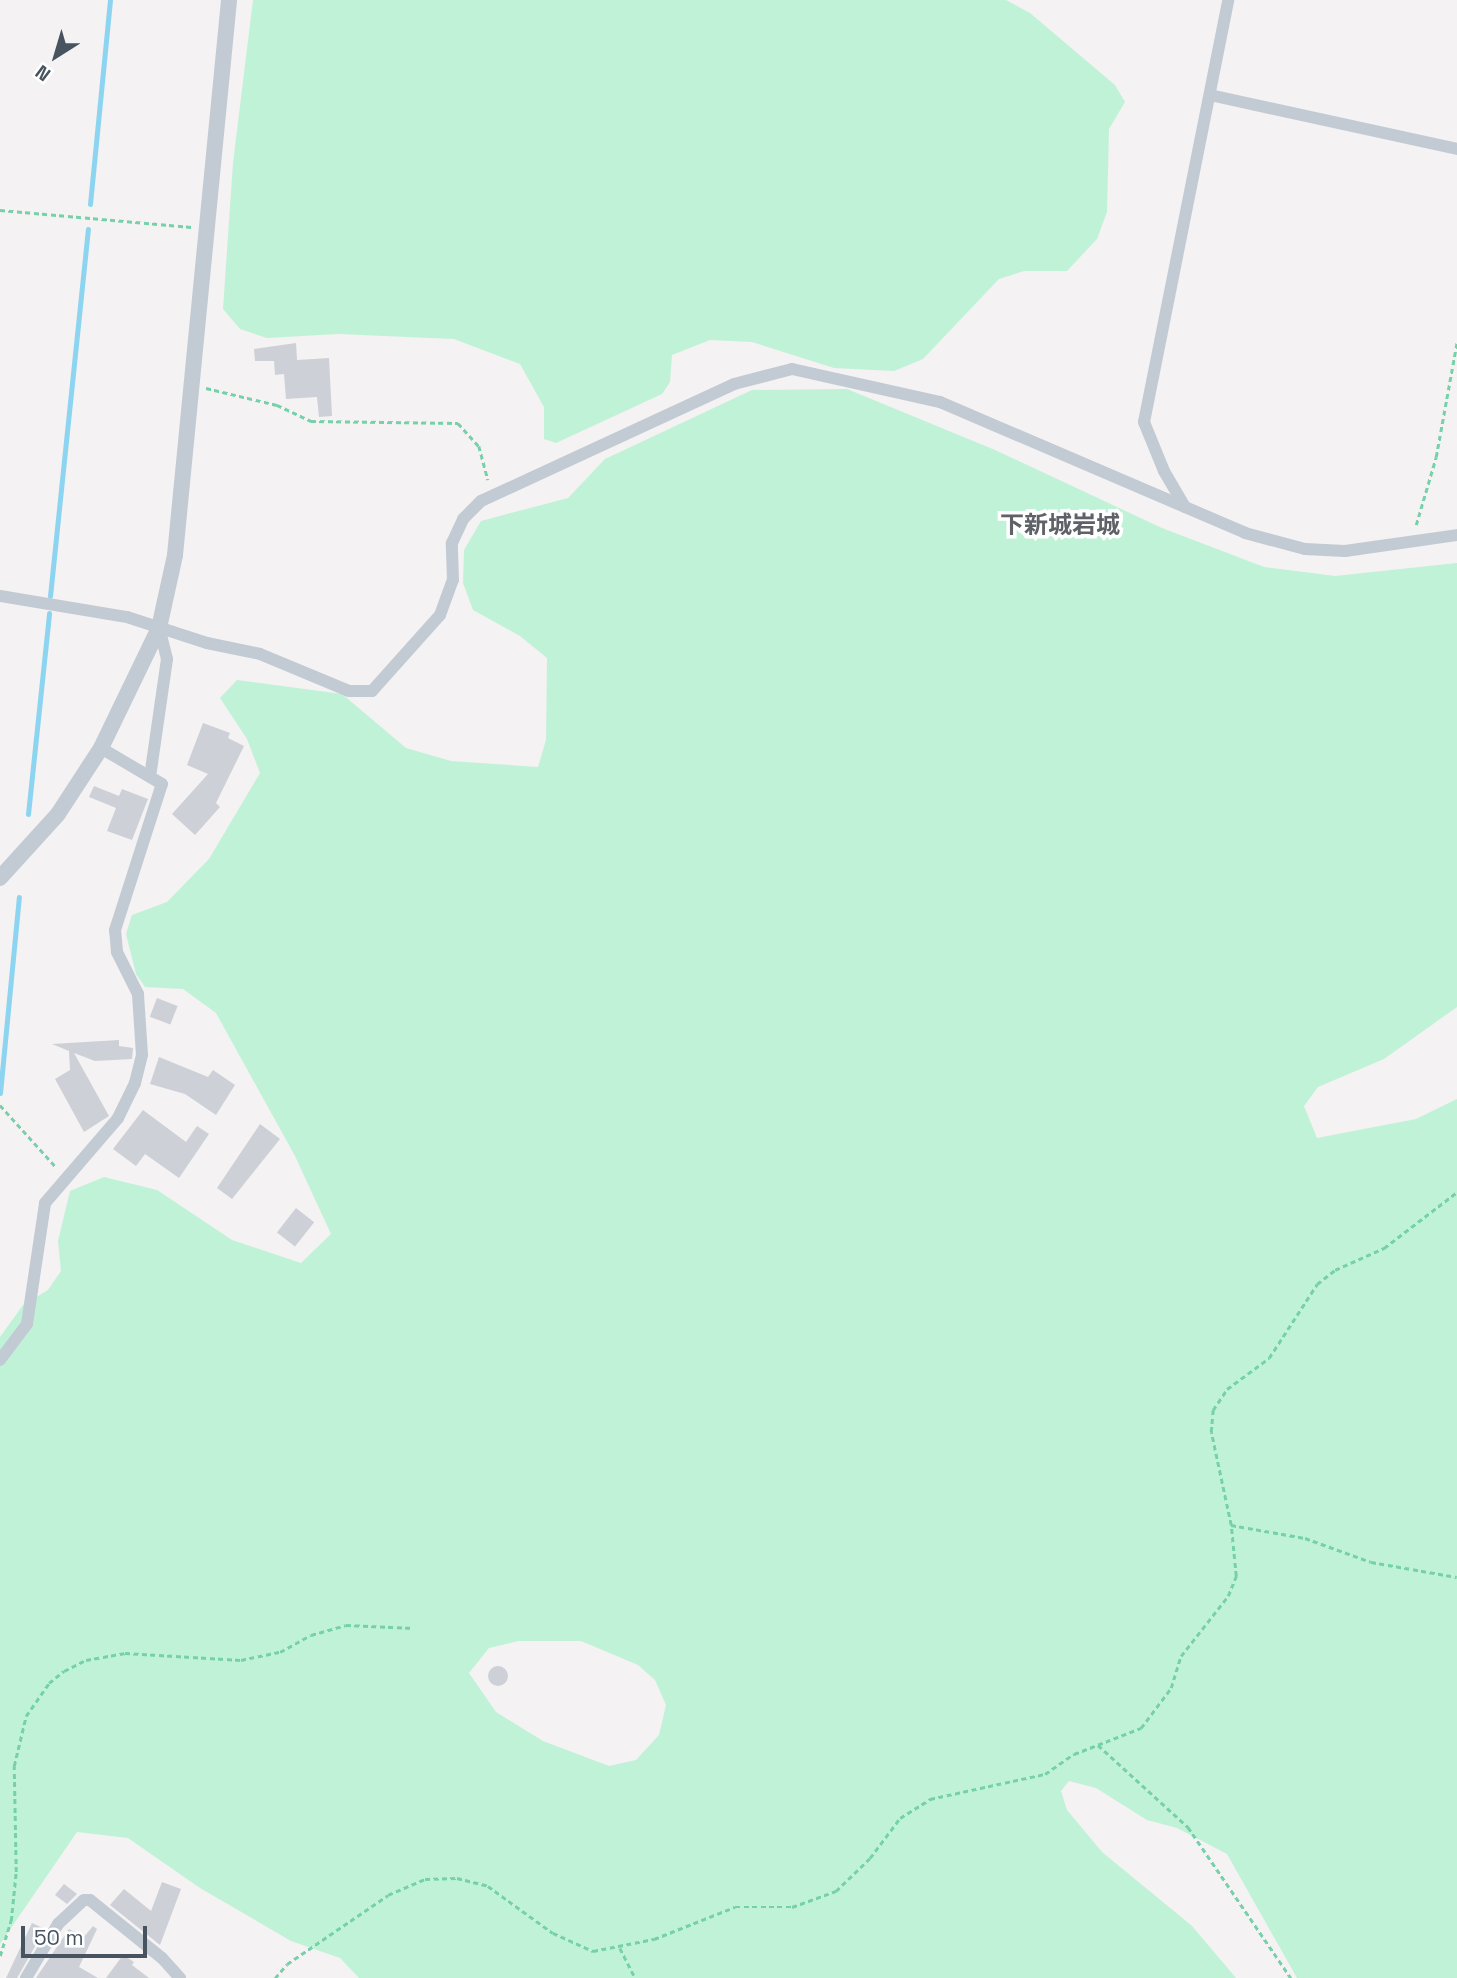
<!DOCTYPE html>
<meta charset="utf-8">
<style>
body{margin:0}
#map{position:relative;width:1457px;height:1978px;overflow:hidden;background:#f4f2f2;font-family:"Space Grotesk","Noto Sans JP",sans-serif}
div>[style]{position:absolute}
[style*='--x']{left:calc(var(--x)*1px);top:calc(var(--y)*1px);width:calc(var(--w)*1px);rotate:calc(var(--a)*1deg)}
.green>*{inset:0;background:#c0f2d7}
.stream>*{height:5px;margin:-2.5px;padding:0 2.5px;transform-origin:2.5px;border-radius:2.5px;background:#8cd4f0}
.building>*{inset:0;background:#cdd0d6;transform-origin:0 0}
.round{border-radius:50%}
.path>*{height:2.5px;margin-top:-1.25px;transform-origin:0;background:repeating-linear-gradient(90deg,#76d1ab 0 5px,transparent 0 8.5px)}
.minor>*{height:12px;margin:-6px;padding:0 6px;transform-origin:6px;border-radius:6px;background:#c2cbd3}
.tertiary>*{height:16px;margin:-8px;padding:0 8px;transform-origin:8px;border-radius:8px;background:#c2cbd3}
span{translate:-50% -50%;white-space:nowrap;text-align:center;line-height:1.15;-webkit-text-stroke:7px #fff;paint-order:stroke}
.quarter-label{font-size:24px;color:#5e6167;font-weight:700}
.north{position:absolute;left:21px;top:21px;width:70px;height:70px;-webkit-text-stroke:5px #fff;paint-order:stroke;rotate:217deg;font-size:19px;font-weight:700;line-height:28px;text-align:center;color:#485360}
.north::after{content:'';display:block;margin:auto;width:24px;height:32px;background:#485360;clip-path:polygon(50% 0,100% 100%,50% 72%,0 100%)}
.scale{position:absolute;left:21px;top:1926px;width:126px;height:32px;box-sizing:border-box;border:4px solid #485360;border-top:0;padding-left:9px;font-size:21px;line-height:24px;white-space:nowrap;color:#485360;-webkit-text-stroke:5px #fff;paint-order:stroke}
</style>
<div id="map">
<div class="green">
<div style="clip-path:polygon(253px 0,1006px 0,1030px 13px,1115px 85px,1125px 102px,1109px 129px,1107px 212px,1097px 239px,1067px 271px,1024px 271px,999px 279px,923px 359px,894px 371px,834px 368px,752px 342px,710px 340px,672px 355px,670px 382px,662px 394px,556px 443px,544px 439px,544px 407px,520px 364px,454px 339px,338px 334px,267px 338px,240px 329px,223px 309px,233px 163px)"></div>
<div style="clip-path:polygon(evenodd,847px 389px,995px 450px,1162px 528px,1264px 567px,1335px 576px,1457px 563px,1457px 1007px,1384px 1059px,1318px 1087px,1304px 1106px,1317px 1138px,1416px 1119px,1457px 1099px,1457px 1978px,1297px 1978px,1227px 1854px,1177px 1828px,1147px 1820px,1096px 1788px,1069px 1781px,1061px 1791px,1067px 1810px,1102px 1852px,1192px 1926px,1236px 1978px,359px 1978px,340px 1958px,291px 1941px,200px 1888px,128px 1838px,77px 1832px,0 1944px,0 1337px,23px 1305px,48px 1290px,61px 1271px,58px 1241px,70px 1191px,104px 1177px,157px 1190px,232px 1240px,301px 1263px,331px 1234px,295px 1156px,216px 1013px,183px 989px,145px 987px,136px 974px,126px 934px,132px 915px,167px 902px,209px 859px,260px 773px,247px 739px,220px 698px,237px 680px,342px 694px,406px 748px,451px 761px,538px 767px,546px 740px,547px 658px,520px 636px,473px 610px,463px 583px,464px 550px,481px 521px,568px 498px,605px 459px,752px 390px,847px 389px,518px 1641px,581px 1641px,638px 1665px,655px 1680px,666px 1705px,659px 1735px,636px 1760px,609px 1766px,543px 1741px,496px 1712px,469px 1673px,489px 1648px,518px 1641px)"></div>
</div>
<div class="stream">
<div style="--x:90;--y:204;--w:205;--a:-84.4"></div>
<div style="--x:50;--y:596;--w:369;--a:-84.1"></div>
<div style="--x:28;--y:814;--w:202;--a:-84"></div>
<div style="--x:0;--y:1093;--w:197;--a:-84.5"></div>
</div>
<div class="building">
<div style="clip-path:polygon(296px 343px,297px 360px,329px 358px,332px 416px,319px 417px,317px 397px,286px 399px,284px 374px,275px 375px,274px 361px,255px 361px,254px 349px)"></div>
<div style="clip-path:polygon(203px 723px,230px 733px,228px 738px,244px 746px,216px 803px,220px 807px,195px 835px,172px 814px,208px 774px,187px 765px)"></div>
<div style="clip-path:polygon(94px 786px,119px 796px,122px 789px,148px 799px,132px 840px,107px 831px,116px 808px,89px 797px)"></div>
<div style="left:157px;top:998px;width:22px;height:20px;rotate:21deg"></div>
<div style="clip-path:polygon(119px 1040px,119px 1046px,133px 1048px,132px 1059px,95px 1061px,74px 1053px,109px 1116px,84px 1132px,55px 1079px,70px 1070px,69px 1051px,52px 1044px)"></div>
<div style="clip-path:polygon(159px 1057px,208px 1077px,213px 1070px,235px 1085px,216px 1115px,185px 1094px,150px 1084px)"></div>
<div style="clip-path:polygon(143px 1110px,186px 1142px,197px 1126px,209px 1134px,179px 1178px,145px 1154px,136px 1166px,113px 1149px)"></div>
<div style="clip-path:polygon(260px 1124px,280px 1139px,232px 1199px,217px 1188px)"></div>
<div style="left:296px;top:1208px;width:23px;height:31px;rotate:38deg"></div>
<div class="round" style="left:488px;top:1666px;width:20px;height:20px"></div>
<div style="clip-path:polygon(162px 1882px,181px 1889px,160px 1945px,110px 1905px,124px 1889px,151px 1911px)"></div>
<div style="clip-path:polygon(64px 1884px,77px 1894px,67px 1904px,55px 1895px)"></div>
<div style="clip-path:polygon(32px 1923px,45px 1929px,17px 1978px,6px 1978px)"></div>
<div style="clip-path:polygon(93px 1926px,97px 1929px,79px 1967px,98px 1978px,36px 1978px,69px 1929px,81px 1935px,78px 1944px)"></div>
<div style="clip-path:polygon(123px 1955px,134px 1962px,132px 1965px,149px 1978px,106px 1978px)"></div>
</div>
<div class="path">
<div style="--x:0;--y:210;--w:192;--a:5.1"></div>
<div style="--x:206;--y:388;--w:73;--a:13.5"></div>
<div style="--x:277;--y:405;--w:38;--a:25"></div>
<div style="--x:311;--y:421;--w:147;--a:0.8"></div>
<div style="--x:458;--y:423;--w:31;--a:48"></div>
<div style="--x:479;--y:446;--w:35;--a:75"></div>
<div style="--x:1416;--y:525;--w:71;--a:-73.6"></div>
<div style="--x:1436;--y:457;--w:118;--a:-79.7"></div>
<div style="--x:0;--y:1105;--w:85;--a:47.9"></div>
<div style="--x:1231;--y:1525;--w:75;--a:10"></div>
<div style="--x:1305;--y:1538;--w:70;--a:20"></div>
<div style="--x:1371;--y:1562;--w:87;--a:9.9"></div>
<div style="--x:1098;--y:1745;--w:122;--a:42.3"></div>
<div style="--x:1188;--y:1827;--w:183;--a:55.7"></div>
<div style="--x:620;--y:1948;--w:34;--a:63"></div>
<div style="--x:0;--y:1956;--w:37;--a:-73"></div>
<div style="--x:11;--y:1921;--w:49;--a:-84.2"></div>
<div style="--x:16;--y:1872;--w:106;--a:-91.1"></div>
<div style="--x:14;--y:1766;--w:51;--a:-76.5"></div>
<div style="--x:26;--y:1716;--w:40;--a:-55.1"></div>
<div style="--x:49;--y:1683;--w:19;--a:-39"></div>
<div style="--x:64;--y:1671;--w:25;--a:-27"></div>
<div style="--x:86;--y:1660;--w:40;--a:-10"></div>
<div style="--x:125;--y:1653;--w:116;--a:3.5"></div>
<div style="--x:241;--y:1660;--w:40;--a:-12"></div>
<div style="--x:280;--y:1652;--w:35;--a:-29"></div>
<div style="--x:311;--y:1635;--w:36;--a:-16"></div>
<div style="--x:346;--y:1625;--w:68;--a:2.5"></div>
<div style="--x:275;--y:1978;--w:18;--a:-49"></div>
<div style="--x:287;--y:1964;--w:122;--a:-34.3"></div>
<div style="--x:388;--y:1895;--w:40;--a:-23.4"></div>
<div style="--x:425;--y:1879;--w:32;--a:-2"></div>
<div style="--x:457;--y:1878;--w:32;--a:14"></div>
<div style="--x:488;--y:1886;--w:80;--a:35.9"></div>
<div style="--x:553;--y:1933;--w:44;--a:24.2"></div>
<div style="--x:593;--y:1951;--w:62;--a:-11.1"></div>
<div style="--x:654;--y:1939;--w:87;--a:-21.6"></div>
<div style="--x:735;--y:1907;--w:57;--a:0"></div>
<div style="--x:792;--y:1907;--w:47;--a:-20"></div>
<div style="--x:836;--y:1891;--w:47;--a:-44.1"></div>
<div style="--x:870;--y:1858;--w:50;--a:-53.1"></div>
<div style="--x:900;--y:1818;--w:36;--a:-32"></div>
<div style="--x:930;--y:1799;--w:118;--a:-12.3"></div>
<div style="--x:1045;--y:1774;--w:35;--a:-35"></div>
<div style="--x:1074;--y:1754;--w:72;--a:-21.2"></div>
<div style="--x:1141;--y:1728;--w:50;--a:-53.1"></div>
<div style="--x:1171;--y:1688;--w:34;--a:-73"></div>
<div style="--x:1181;--y:1656;--w:76;--a:-51.9"></div>
<div style="--x:1228;--y:1596;--w:22;--a:-68"></div>
<div style="--x:1236;--y:1576;--w:51;--a:-95.6"></div>
<div style="--x:1231;--y:1525;--w:95;--a:-102.1"></div>
<div style="--x:1211;--y:1432;--w:22;--a:-85"></div>
<div style="--x:1213;--y:1410;--w:25;--a:-56"></div>
<div style="--x:1227;--y:1389;--w:52;--a:-36.4"></div>
<div style="--x:1269;--y:1358;--w:88;--a:-57"></div>
<div style="--x:1317;--y:1284;--w:23;--a:-38"></div>
<div style="--x:1335;--y:1270;--w:54;--a:-24.2"></div>
<div style="--x:1384;--y:1248;--w:92;--a:-37.5"></div>
</div>
<div class="minor">
<div style="--x:1210;--y:95;--w:253;--a:12.3"></div>
<div style="--x:1185;--y:507;--w:42;--a:-120.3"></div>
<div style="--x:1164;--y:471;--w:53;--a:-112.2"></div>
<div style="--x:1144;--y:422;--w:430;--a:-78.7"></div>
<div style="--x:0;--y:596;--w:129;--a:9.4"></div>
<div style="--x:127;--y:617;--w:84;--a:18"></div>
<div style="--x:207;--y:643;--w:54;--a:11.7"></div>
<div style="--x:260;--y:654;--w:96;--a:22.6"></div>
<div style="--x:349;--y:691;--w:23;--a:0"></div>
<div style="--x:372;--y:691;--w:102;--a:-48.2"></div>
<div style="--x:440;--y:615;--w:37;--a:-70"></div>
<div style="--x:453;--y:580;--w:37;--a:-92"></div>
<div style="--x:452;--y:543;--w:26;--a:-65"></div>
<div style="--x:463;--y:519;--w:25;--a:-45"></div>
<div style="--x:481;--y:501;--w:279;--a:-24.8"></div>
<div style="--x:734;--y:384;--w:60;--a:-14.5"></div>
<div style="--x:792;--y:369;--w:152;--a:12.6"></div>
<div style="--x:940;--y:402;--w:332;--a:23.2"></div>
<div style="--x:1245;--y:533;--w:62;--a:14.9"></div>
<div style="--x:1305;--y:549;--w:40;--a:2.9"></div>
<div style="--x:1345;--y:551;--w:113;--a:-8.1"></div>
<div style="--x:150;--y:777;--w:119;--a:-81.8"></div>
<div style="--x:167;--y:659;--w:32;--a:-104"></div>
<div style="--x:0;--y:1360;--w:45;--a:-53.1"></div>
<div style="--x:27;--y:1324;--w:122;--a:-81.5"></div>
<div style="--x:45;--y:1203;--w:112;--a:-49.3"></div>
<div style="--x:118;--y:1118;--w:39;--a:-64"></div>
<div style="--x:135;--y:1083;--w:29;--a:-76"></div>
<div style="--x:142;--y:1055;--w:61;--a:-93.8"></div>
<div style="--x:138;--y:994;--w:47;--a:-116.6"></div>
<div style="--x:117;--y:952;--w:22;--a:-95"></div>
<div style="--x:115;--y:930;--w:153;--a:-72.2"></div>
<div style="--x:162;--y:784;--w:71;--a:-149.5"></div>
<div style="--x:26;--y:1978;--w:63;--a:-59.3"></div>
<div style="--x:58;--y:1924;--w:35;--a:-43"></div>
<div style="--x:84;--y:1900;--w:6;--a:0"></div>
<div style="--x:90;--y:1900;--w:92;--a:38.9"></div>
<div style="--x:162;--y:1958;--w:27;--a:48"></div>
</div>
<div class="tertiary">
<div style="--x:0;--y:878;--w:86;--a:-47.8"></div>
<div style="--x:58;--y:814;--w:79;--a:-56.9"></div>
<div style="--x:101;--y:748;--w:133;--a:-64.2"></div>
<div style="--x:159;--y:628;--w:75;--a:-77.6"></div>
<div style="--x:175;--y:555;--w:558;--a:-84.44"></div>
</div>
<div class="quarter-label">
<span style="left:1060px;top:525px">下新城岩城</span>
</div>
<div class="north">N</div>
<div class="scale">50 m</div>
</div>
